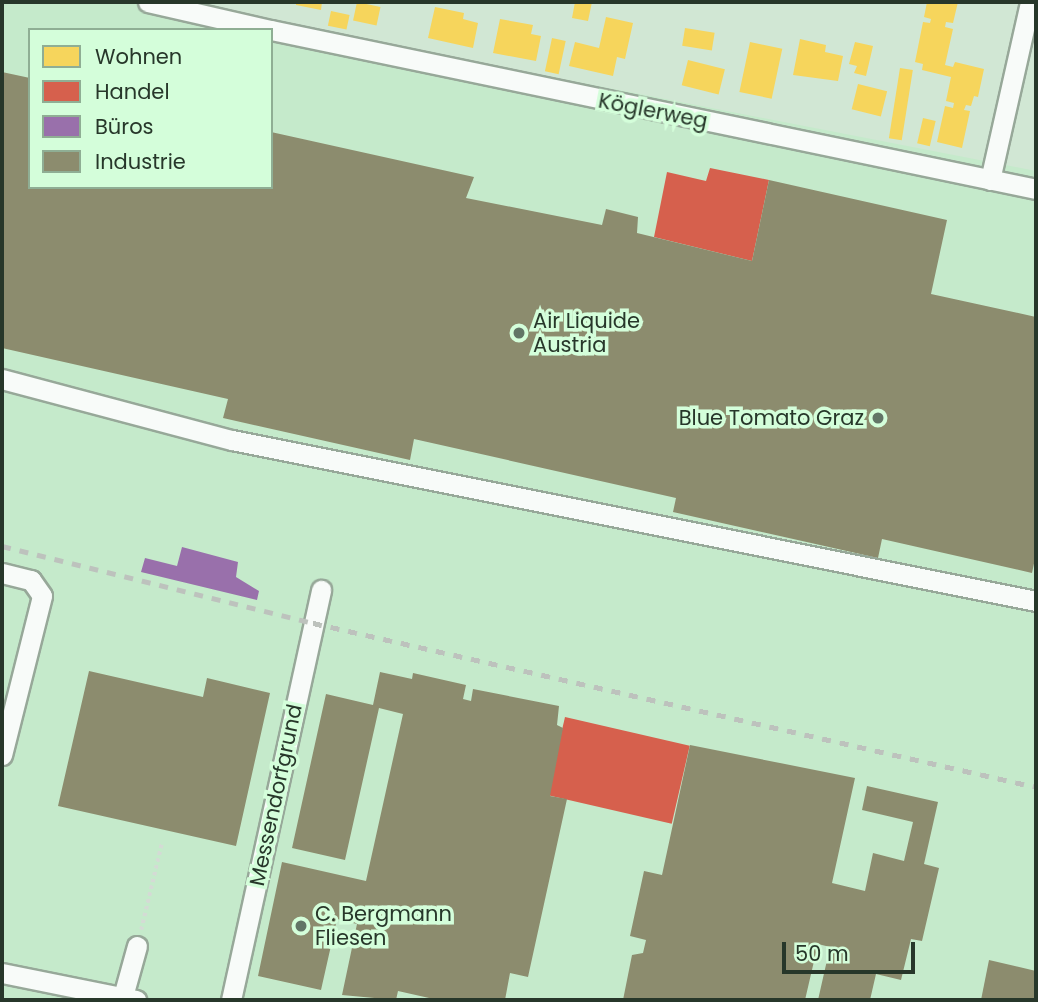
<!DOCTYPE html>
<meta charset="utf-8">
<style>
body{margin:0}
#map{position:relative;width:1038px;height:1002px;overflow:hidden;background:#d1e7d4;font-family:Poppins,sans-serif}
div>[style]{position:absolute}
[style*='--x']{left:calc(var(--x)*1px);top:calc(var(--y)*1px);width:calc(var(--w)*1px);rotate:calc(var(--a)*1deg)}
.built>*{inset:0;background:#c5eacb}
.homes>*{inset:0;background:#f6d55c;transform-origin:0 0}
.shops>*{inset:0;background:#d6604d;transform-origin:0 0}
.offices>*{inset:0;background:#9970ab}
.industry>*{inset:0;background:#8c8c6e}
.path>*{height:3.5px;margin-top:-1.75px;transform-origin:0;background:repeating-linear-gradient(90deg,#d4dbd5 0 3.5px,transparent 0 7px)}
.roads{filter:drop-shadow(2px 0 #97a899) drop-shadow(-2px 0 #97a899) drop-shadow(0 2px #97a899) drop-shadow(0 -2px #97a899)}
.minor>*{height:19px;margin:-9.5px;padding:0 9.5px;transform-origin:9.5px;border-radius:9.5px;background:#f8fbf9}
.rail>*{height:5px;margin-top:-2.5px;transform-origin:0;background:repeating-linear-gradient(90deg,#bdc2bd 0 9px,transparent 0 18px)}
.dots>*{width:19px;height:19px;translate:-50% -50%;box-sizing:border-box;border:4px solid #d4feda;border-radius:50%}
span{translate:-50% -50%;white-space:nowrap;text-align:center;line-height:1.15;-webkit-text-stroke:7px #d4feda;paint-order:stroke}
.street-label{font-size:21px;color:#27372a}
.poi-label{font-size:21px;color:#27372a}
.left{translate:0 -50%;text-align:left}
.right{translate:-100% -50%;text-align:right}
.frame{position:absolute;inset:0;border:4px solid #27372a;pointer-events:none}
.legend{position:absolute;left:28px;top:28px;width:245px;height:161px;box-sizing:border-box;background:#d4feda;border:2px solid #8fae94;margin:0;padding:9px 12px;list-style:none;font-size:21px;color:#27372a}
.legend li{display:flex;align-items:center;gap:14px;height:35px}
.legend b{width:35px;border:2px solid #8fae94}
.scale{position:absolute;left:782px;top:942px;width:133px;height:32px;box-sizing:border-box;border:4px solid #27372a;border-top:0;padding-left:9px;font-size:21px;line-height:24px;white-space:nowrap;color:#27372a;-webkit-text-stroke:5px #d4feda;paint-order:stroke}
</style>
<div id="map">
<div class="built">
<div style="clip-path:polygon(evenodd,2px 2px,193px 2px,310px 30px,1036px 171px,1036px 1000px,2px 1000px,2px 2px,30px 30px,271px 30px,271px 187px,30px 187px,30px 30px)"></div>
</div>
<div class="homes">
<div style="clip-path:polygon(296px 2px,322px 2px,321px 10px,296px 5px)"></div>
<div style="left:357px;top:2px;width:24px;height:19px;rotate:12deg"></div>
<div style="clip-path:polygon(575px 2px,592px 2px,588px 21px,572px 18px)"></div>
<div style="clip-path:polygon(927px 2px,958px 2px,953px 23px,946px 22px,945px 27px,953px 29px,945px 65px,953px 67px,955px 62px,984px 69px,978px 97px,974px 96px,971px 106px,966px 105px,964px 110px,970px 111px,962px 148px,937px 142px,945px 106px,953px 108px,954px 103px,946px 101px,951px 77px,922px 70px,923px 64px,915px 62px,923px 22px,930px 23px,931px 19px,924px 17px)"></div>
<div style="clip-path:polygon(435px 7px,464px 13px,463px 19px,478px 23px,473px 48px,428px 38px)"></div>
<div style="left:331px;top:11px;width:19px;height:15px;rotate:12deg"></div>
<div style="clip-path:polygon(606px 17px,633px 23px,625px 59px,617px 57px,613px 76px,569px 66px,575px 42px,599px 48px)"></div>
<div style="clip-path:polygon(500px 19px,533px 25px,531px 34px,541px 36px,536px 61px,493px 53px)"></div>
<div style="left:685px;top:28px;width:30px;height:18px;rotate:9deg"></div>
<div style="left:552px;top:38px;width:14px;height:34px;rotate:12deg"></div>
<div style="clip-path:polygon(800px 39px,826px 45px,825px 52px,843px 56px,838px 81px,793px 75px)"></div>
<div style="left:750px;top:42px;width:33px;height:51px;rotate:12deg"></div>
<div style="clip-path:polygon(855px 42px,873px 46px,866px 76px,854px 73px,857px 66px,849px 64px)"></div>
<div style="left:688px;top:60px;width:38px;height:26px;rotate:14deg"></div>
<div style="left:900px;top:68px;width:13px;height:71px;rotate:9deg"></div>
<div style="left:858px;top:84px;width:30px;height:26px;rotate:14deg"></div>
<div style="left:923px;top:118px;width:13px;height:26px;rotate:13deg"></div>
</div>
<div class="shops">
<div style="clip-path:polygon(710px 168px,769px 180px,752px 261px,654px 237px,667px 172px,706px 181px)"></div>
<div style="left:565px;top:717px;width:128px;height:80px;rotate:13deg"></div>
</div>
<div class="offices">
<div style="clip-path:polygon(182px 547px,238px 562px,236px 577px,259px 591px,257px 600px,141px 572px,145px 558px,177px 566px)"></div>
</div>
<div class="industry">
<div style="clip-path:polygon(2px 72px,30px 78px,30px 187px,271px 187px,271px 132px,474px 177px,466px 198px,602px 225px,606px 209px,638px 217px,637px 233px,752px 261px,769px 180px,947px 220px,931px 294px,1036px 317px,1036px 554px,1032px 573px,882px 539px,878px 558px,673px 512px,676px 498px,414px 439px,410px 460px,223px 418px,228px 399px,2px 348px)"></div>
<div style="clip-path:polygon(89px 671px,203px 697px,207px 678px,270px 693px,236px 846px,58px 806px)"></div>
<div style="clip-path:polygon(380px 672px,412px 679px,413px 673px,466px 685px,463px 699px,471px 701px,473px 689px,559px 706px,557px 725px,563px 728px,550px 796px,567px 799px,528px 977px,510px 973px,505px 1000px,438px 1000px,398px 991px,396px 1000px,342px 995px,357px 924px,337px 919px,321px 990px,258px 976px,282px 862px,366px 881px,403px 714px,379px 708px,345px 860px,292px 848px,326px 694px,373px 705px)"></div>
<div style="clip-path:polygon(690px 745px,855px 778px,832px 883px,865px 891px,873px 853px,904px 861px,913px 822px,862px 810px,867px 786px,938px 802px,924px 864px,939px 868px,922px 941px,911px 939px,901px 980px,876px 974px,870px 1000px,818px 1000px,830px 947px,818px 944px,805px 1000px,623px 1000px,632px 955px,643px 953px,646px 940px,630px 936px,644px 871px,662px 875px)"></div>
<div style="clip-path:polygon(989px 960px,1036px 971px,1035px 1000px,981px 1000px)"></div>
</div>
<div class="path">
<div style="--x:141;--y:930;--w:90;--a:-76.6"></div>
</div>
<div class="roads">
<div class="minor">
<div style="--x:148;--y:2;--w:125;--a:12.9"></div>
<div style="--x:271;--y:30;--w:781;--a:11.74"></div>
<div style="--x:990;--y:180;--w:182;--a:-77.3"></div>
<div style="--x:2;--y:379;--w:238;--a:14.9"></div>
<div style="--x:232;--y:440;--w:820;--a:11.32"></div>
<div style="--x:2;--y:573;--w:30;--a:14"></div>
<div style="--x:31;--y:580;--w:19;--a:55"></div>
<div style="--x:42;--y:596;--w:164;--a:104.1"></div>
<div style="--x:2;--y:973;--w:137;--a:11.4"></div>
<div style="--x:122;--y:1000;--w:56;--a:-74.5"></div>
<div style="--x:231;--y:1000;--w:420;--a:-77.6"></div>
</div>
</div>
<div class="rail">
<div style="--x:2;--y:546;--w:320;--a:13.9"></div>
<div style="--x:313;--y:623;--w:741;--a:12.78"></div>
</div>
<div class="dots">
<div style="left:519px;top:333px;background:#627566"></div>
<div style="left:878px;top:418px;background:#627566"></div>
<div style="left:301px;top:926px;background:#627566"></div>
</div>
<div class="street-label">
<span style="left:653px;top:111px;rotate:11deg">Köglerweg</span>
<span style="left:276px;top:795px;rotate:-78deg">Messendorfgrund</span>
</div>
<div class="poi-label">
<span class="left" style="left:533px;top:333px">Air Liquide<br>Austria</span>
<span class="right" style="left:864px;top:418px">Blue Tomato Graz</span>
<span class="left" style="left:315px;top:926px">C. Bergmann<br>Fliesen</span>
</div>
<div class="frame"></div>
<ul class="legend">
<li><b style="height:19px;background:#f6d55c"></b>Wohnen</li>
<li><b style="height:19px;background:#d6604d"></b>Handel</li>
<li><b style="height:19px;background:#9970ab"></b>Büros</li>
<li><b style="height:19px;background:#8c8c6e"></b>Industrie</li>
</ul>
<div class="scale">50 m</div>
</div>
